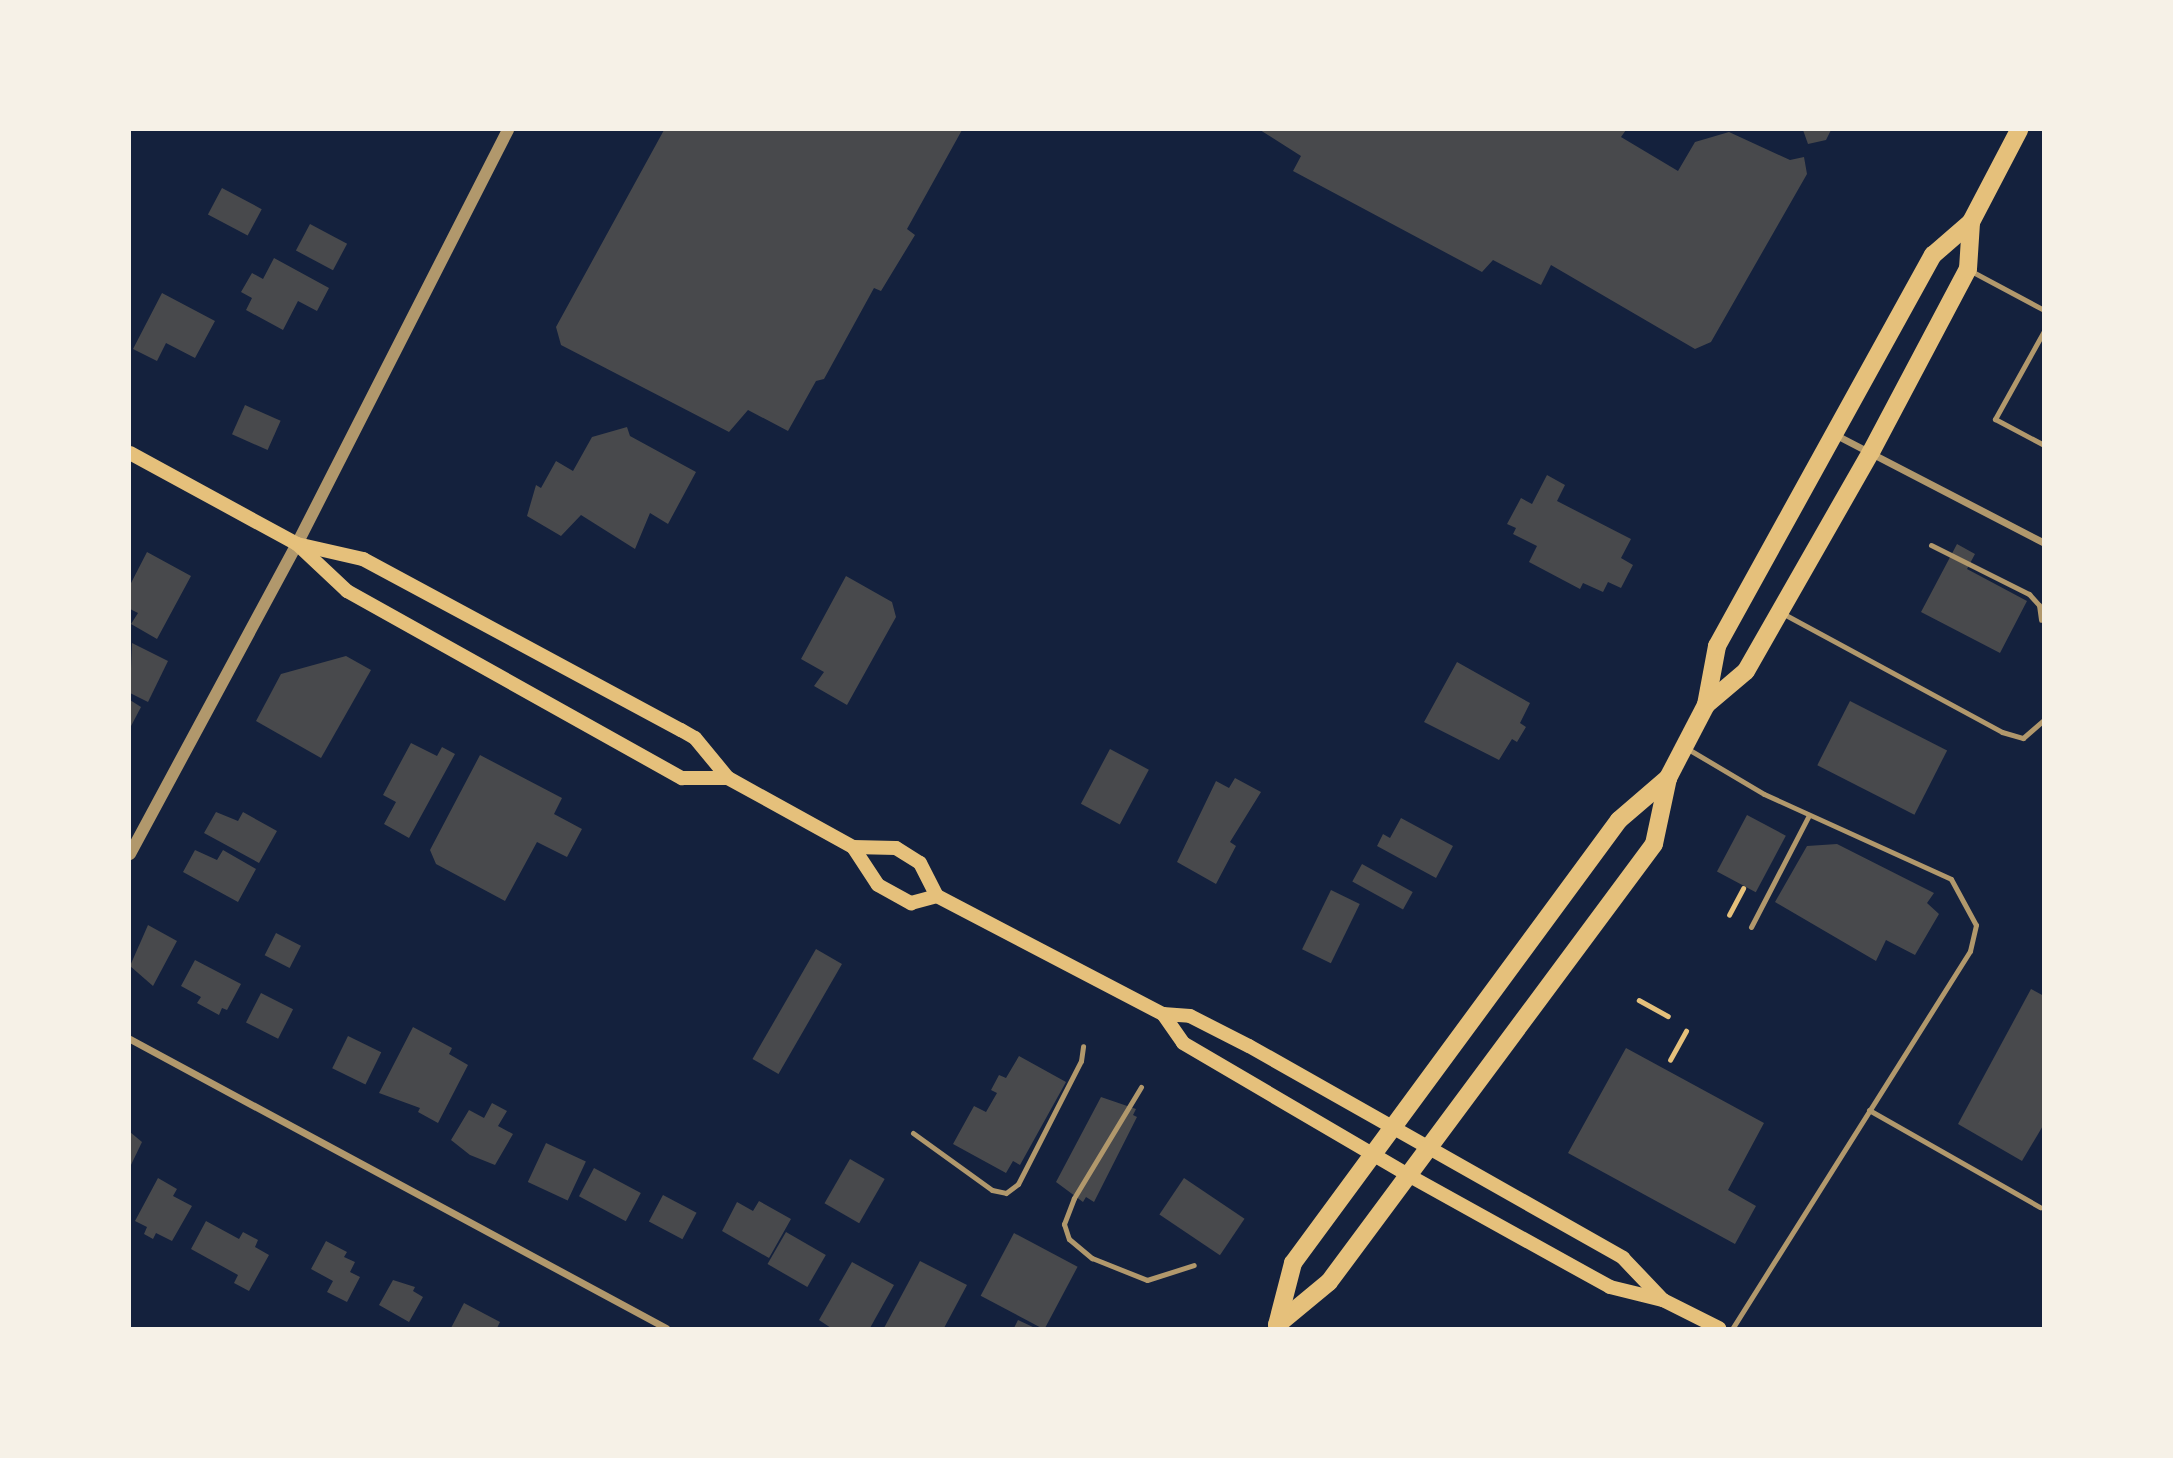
<!DOCTYPE html>
<style>
body{margin:0}
#map{position:relative;width:2173px;height:1458px;overflow:hidden;background:#14213d;font-family:"Work Sans",sans-serif}
div>[style]{position:absolute}
[style*='--x']{left:calc(var(--x)*1px);top:calc(var(--y)*1px);width:calc(var(--w)*1px);rotate:calc(var(--a)*1deg)}
.building>*{inset:0;background:#48494c;transform-origin:0 0}
.path>*{height:4.5px;margin:-2.25px;padding:0 2.25px;transform-origin:2.25px;border-radius:2.25px;background:#e5c07b}
.service>*{height:5px;margin:-2.5px;padding:0 2.5px;transform-origin:2.5px;border-radius:2.5px;background:#b1986c}
.minor>*{height:7px;margin:-3.5px;padding:0 3.5px;transform-origin:3.5px;border-radius:3.5px;background:#b1986c}
.tertiary>*{height:12px;margin:-6px;padding:0 6px;transform-origin:6px;border-radius:6px;background:#b1986c}
.secondary>*{height:14px;margin:-7px;padding:0 7px;transform-origin:7px;border-radius:7px;background:#e5c07b}
.primary>*{height:18px;margin:-9px;padding:0 9px;transform-origin:9px;border-radius:9px;background:#e5c07b}
span{translate:-50% -50%;white-space:nowrap;text-align:center;line-height:1.15;-webkit-text-stroke:7px #f6f1e7;paint-order:stroke}
.frame{position:absolute;inset:0;border:131px solid #f6f1e7;pointer-events:none}
</style>
<div id="map">
<div class="building">
<div style="clip-path:polygon(664px 130px,962px 130px,907px 229px,915px 235px,881px 291px,874px 288px,824px 379px,816px 381px,788px 431px,748px 410px,729px 432px,561px 345px,556px 327px)"></div>
<div style="clip-path:polygon(1260px 130px,1626px 130px,1621px 137px,1678px 171px,1695px 142px,1729px 132px,1790px 160px,1804px 157px,1807px 174px,1711px 342px,1695px 349px,1551px 265px,1541px 285px,1493px 260px,1482px 272px,1293px 171px,1301px 156px)"></div>
<div style="clip-path:polygon(1803px 130px,1831px 130px,1826px 140px,1808px 144px)"></div>
<div style="left:222px;top:188px;width:45px;height:30px;rotate:28deg"></div>
<div style="left:310px;top:224px;width:42px;height:30px;rotate:28deg"></div>
<div style="clip-path:polygon(274px 258px,329px 288px,317px 311px,298px 301px,283px 330px,246px 310px,252px 298px,241px 292px,252px 273px,263px 279px)"></div>
<div style="clip-path:polygon(162px 293px,215px 321px,195px 358px,166px 343px,157px 361px,133px 349px)"></div>
<div style="left:245px;top:405px;width:39px;height:32px;rotate:24deg"></div>
<div style="clip-path:polygon(627px 427px,630px 436px,696px 472px,668px 524px,650px 513px,635px 549px,581px 515px,561px 536px,527px 516px,536px 485px,541px 488px,556px 461px,573px 471px,592px 437px)"></div>
<div style="clip-path:polygon(1547px 475px,1565px 485px,1557px 501px,1631px 539px,1621px 558px,1633px 565px,1621px 588px,1608px 582px,1603px 592px,1583px 583px,1580px 589px,1529px 562px,1537px 546px,1513px 534px,1516px 528px,1507px 524px,1521px 498px,1532px 504px)"></div>
<div style="clip-path:polygon(1957px 544px,1975px 554px,1967px 569px,2027px 601px,2000px 653px,1921px 612px)"></div>
<div style="clip-path:polygon(147px 552px,191px 576px,157px 639px,131px 624px,138px 613px,130px 609px,130px 585px)"></div>
<div style="clip-path:polygon(846px 576px,892px 602px,896px 617px,847px 705px,814px 686px,824px 672px,801px 659px)"></div>
<div style="clip-path:polygon(132px 643px,168px 661px,148px 702px,130px 693px)"></div>
<div style="clip-path:polygon(346px 656px,371px 670px,321px 758px,256px 721px,281px 674px)"></div>
<div style="clip-path:polygon(1457px 662px,1530px 703px,1520px 723px,1526px 727px,1517px 742px,1512px 739px,1499px 760px,1424px 722px)"></div>
<div style="clip-path:polygon(130px 700px,141px 707px,130px 728px)"></div>
<div style="left:1850px;top:701px;width:109px;height:72px;rotate:27deg"></div>
<div style="clip-path:polygon(411px 743px,437px 756px,442px 747px,455px 754px,409px 838px,384px 824px,396px 802px,383px 795px)"></div>
<div style="left:1110px;top:749px;width:44px;height:62px;rotate:28deg"></div>
<div style="clip-path:polygon(480px 755px,562px 798px,554px 814px,582px 829px,567px 857px,537px 842px,505px 901px,436px 864px,430px 850px)"></div>
<div style="clip-path:polygon(1235px 778px,1261px 792px,1230px 842px,1236px 846px,1216px 884px,1177px 862px,1216px 781px,1229px 788px)"></div>
<div style="clip-path:polygon(216px 812px,238px 821px,243px 812px,277px 831px,259px 863px,204px 833px)"></div>
<div style="left:1747px;top:815px;width:44px;height:64px;rotate:28deg"></div>
<div style="clip-path:polygon(1401px 818px,1453px 846px,1436px 878px,1377px 846px,1383px 834px,1390px 838px)"></div>
<div style="clip-path:polygon(1837px 844px,1934px 893px,1927px 903px,1939px 914px,1915px 955px,1886px 940px,1876px 961px,1775px 902px,1807px 846px)"></div>
<div style="clip-path:polygon(195px 850px,217px 860px,223px 850px,256px 869px,238px 902px,183px 872px)"></div>
<div style="left:1362px;top:864px;width:58px;height:20px;rotate:29deg"></div>
<div style="left:1331px;top:890px;width:32px;height:66px;rotate:26deg"></div>
<div style="clip-path:polygon(148px 925px,177px 941px,153px 986px,130px 966px)"></div>
<div style="left:276px;top:933px;width:28px;height:25px;rotate:27deg"></div>
<div style="left:816px;top:949px;width:30px;height:127px;rotate:30deg"></div>
<div style="clip-path:polygon(195px 960px,241px 984px,227px 1010px,222px 1008px,219px 1015px,197px 1003px,201px 997px,181px 986px)"></div>
<div style="clip-path:polygon(2031px 989px,2044px 996px,2044px 1124px,2022px 1161px,1958px 1124px)"></div>
<div style="left:261px;top:993px;width:36px;height:33px;rotate:27deg"></div>
<div style="clip-path:polygon(413px 1027px,452px 1048px,449px 1054px,468px 1065px,438px 1123px,418px 1112px,420px 1108px,379px 1093px)"></div>
<div style="left:348px;top:1036px;width:37px;height:36px;rotate:26deg"></div>
<div style="clip-path:polygon(1626px 1048px,1764px 1123px,1728px 1190px,1756px 1206px,1735px 1244px,1568px 1153px)"></div>
<div style="clip-path:polygon(1019px 1056px,1066px 1082px,1020px 1165px,1013px 1161px,1006px 1173px,953px 1144px,974px 1106px,986px 1112px,997px 1093px,991px 1090px,999px 1075px,1006px 1078px)"></div>
<div style="clip-path:polygon(1101px 1097px,1136px 1109px,1133px 1115px,1137px 1117px,1094px 1202px,1086px 1197px,1083px 1202px,1056px 1182px)"></div>
<div style="clip-path:polygon(492px 1103px,507px 1111px,498px 1126px,513px 1134px,495px 1165px,470px 1155px,451px 1140px,469px 1110px,484px 1118px)"></div>
<div style="clip-path:polygon(130px 1132px,142px 1142px,130px 1167px)"></div>
<div style="left:546px;top:1143px;width:44px;height:43px;rotate:25deg"></div>
<div style="left:850px;top:1159px;width:40px;height:51px;rotate:30deg"></div>
<div style="left:594px;top:1168px;width:53px;height:32px;rotate:28deg"></div>
<div style="clip-path:polygon(158px 1178px,177px 1189px,173px 1196px,192px 1206px,172px 1241px,156px 1233px,153px 1239px,144px 1234px,147px 1227px,135px 1221px)"></div>
<div style="left:1184px;top:1178px;width:73px;height:44px;rotate:34deg"></div>
<div style="left:663px;top:1195px;width:38px;height:30px;rotate:28deg"></div>
<div style="clip-path:polygon(759px 1201px,791px 1219px,769px 1258px,722px 1231px,737px 1202px,753px 1211px)"></div>
<div style="clip-path:polygon(206px 1221px,239px 1239px,243px 1232px,258px 1240px,255px 1247px,269px 1255px,249px 1291px,234px 1283px,238px 1275px,191px 1249px)"></div>
<div style="left:786px;top:1232px;width:46px;height:37px;rotate:30deg"></div>
<div style="left:1014px;top:1233px;width:72px;height:71px;rotate:28deg"></div>
<div style="clip-path:polygon(326px 1241px,347px 1252px,344px 1257px,355px 1262px,350px 1272px,360px 1277px,347px 1302px,327px 1292px,333px 1281px,311px 1269px)"></div>
<div style="clip-path:polygon(920px 1261px,967px 1285px,944px 1328px,884px 1328px)"></div>
<div style="clip-path:polygon(852px 1262px,894px 1285px,870px 1328px,831px 1328px,819px 1320px)"></div>
<div style="clip-path:polygon(393px 1280px,415px 1287px,413px 1291px,423px 1297px,409px 1322px,379px 1305px)"></div>
<div style="clip-path:polygon(464px 1303px,500px 1322px,497px 1328px,451px 1328px)"></div>
<div style="clip-path:polygon(1018px 1320px,1035px 1328px,1014px 1328px)"></div>
</div>
<div class="path">
<div style="--x:1729;--y:915;--w:30;--a:-62"></div>
<div style="--x:1639;--y:1000;--w:33;--a:29"></div>
<div style="--x:1670;--y:1060;--w:33;--a:-61"></div>
</div>
<div class="service">
<div style="--x:1971;--y:271;--w:83;--a:28.1"></div>
<div style="--x:2044;--y:331;--w:101;--a:119.1"></div>
<div style="--x:1995;--y:419;--w:55;--a:28"></div>
<div style="--x:1931;--y:545;--w:110;--a:26.6"></div>
<div style="--x:2029;--y:594;--w:15;--a:48"></div>
<div style="--x:2039;--y:605;--w:15;--a:82"></div>
<div style="--x:1782;--y:613;--w:250;--a:28.4"></div>
<div style="--x:2002;--y:732;--w:22;--a:16"></div>
<div style="--x:2023;--y:738;--w:28;--a:-41"></div>
<div style="--x:1688;--y:749;--w:88;--a:30.6"></div>
<div style="--x:1764;--y:794;--w:205;--a:24.4"></div>
<div style="--x:1951;--y:879;--w:52;--a:61.5"></div>
<div style="--x:1976;--y:925;--w:27;--a:103"></div>
<div style="--x:1970;--y:951;--w:445;--a:122.2"></div>
<div style="--x:1751;--y:927;--w:126;--a:-62.6"></div>
<div style="--x:1141;--y:1087;--w:130;--a:121.1"></div>
<div style="--x:1074;--y:1198;--w:28;--a:111"></div>
<div style="--x:1064;--y:1224;--w:16;--a:72"></div>
<div style="--x:1069;--y:1239;--w:30;--a:40"></div>
<div style="--x:1092;--y:1258;--w:59;--a:21.8"></div>
<div style="--x:1147;--y:1280;--w:49;--a:-17.7"></div>
<div style="--x:1869;--y:1110;--w:197;--a:29.6"></div>
<div style="--x:913;--y:1133;--w:97;--a:35.8"></div>
<div style="--x:992;--y:1190;--w:14;--a:12"></div>
<div style="--x:1006;--y:1193;--w:15;--a:-37"></div>
<div style="--x:1018;--y:1184;--w:138;--a:-62.9"></div>
<div style="--x:1081;--y:1061;--w:15;--a:-82"></div>
</div>
<div class="minor">
<div style="--x:1836;--y:435;--w:234;--a:27.4"></div>
<div style="--x:130;--y:1039;--w:609;--a:28.33"></div>
</div>
<div class="tertiary">
<div style="--x:130;--y:854;--w:352;--a:-61.7"></div>
<div style="--x:297;--y:544;--w:465;--a:-63"></div>
</div>
<div class="secondary">
<div style="--x:130;--y:453;--w:190;--a:28.6"></div>
<div style="--x:297;--y:544;--w:68;--a:12.8"></div>
<div style="--x:363;--y:559;--w:361;--a:28.3"></div>
<div style="--x:681;--y:730;--w:16;--a:30"></div>
<div style="--x:695;--y:738;--w:52;--a:50.5"></div>
<div style="--x:728;--y:778;--w:143;--a:28.9"></div>
<div style="--x:853;--y:847;--w:43;--a:1.3"></div>
<div style="--x:896;--y:848;--w:28;--a:32"></div>
<div style="--x:920;--y:863;--w:37;--a:63"></div>
<div style="--x:937;--y:896;--w:255;--a:27.6"></div>
<div style="--x:1163;--y:1014;--w:27;--a:4"></div>
<div style="--x:1190;--y:1016;--w:66;--a:27"></div>
<div style="--x:1249;--y:1046;--w:430;--a:29.5"></div>
<div style="--x:1623;--y:1258;--w:58;--a:46.4"></div>
<div style="--x:297;--y:544;--w:69;--a:43.2"></div>
<div style="--x:347;--y:591;--w:384;--a:29.2"></div>
<div style="--x:682;--y:778;--w:46;--a:0"></div>
<div style="--x:853;--y:847;--w:45;--a:56.7"></div>
<div style="--x:878;--y:885;--w:38;--a:29"></div>
<div style="--x:911;--y:903;--w:27;--a:-15"></div>
<div style="--x:1163;--y:1014;--w:35;--a:55"></div>
<div style="--x:1183;--y:1043;--w:261;--a:30.4"></div>
<div style="--x:1408;--y:1175;--w:231;--a:29"></div>
<div style="--x:1610;--y:1287;--w:55;--a:13.8"></div>
<div style="--x:1663;--y:1300;--w:63;--a:26.6"></div>
</div>
<div class="primary">
<div style="--x:1706;--y:705;--w:52;--a:-40.4"></div>
<div style="--x:1746;--y:671;--w:252;--a:-60.3"></div>
<div style="--x:1871;--y:452;--w:207;--a:-62.1"></div>
<div style="--x:1968;--y:269;--w:47;--a:-86.3"></div>
<div style="--x:1277;--y:1325;--w:67;--a:-39.6"></div>
<div style="--x:1329;--y:1282;--w:545;--a:-53.42"></div>
<div style="--x:1654;--y:844;--w:67;--a:-78"></div>
<div style="--x:1668;--y:778;--w:82;--a:-62.5"></div>
<div style="--x:1706;--y:705;--w:60;--a:-79.4"></div>
<div style="--x:1717;--y:646;--w:447;--a:-61.1"></div>
<div style="--x:1933;--y:255;--w:50;--a:-41"></div>
<div style="--x:1971;--y:222;--w:104;--a:-62.4"></div>
<div style="--x:1277;--y:1325;--w:64;--a:-75.5"></div>
<div style="--x:1293;--y:1263;--w:550;--a:-53.65"></div>
<div style="--x:1619;--y:820;--w:65;--a:-40.6"></div>
</div>
<div class="frame"></div>
</div>
